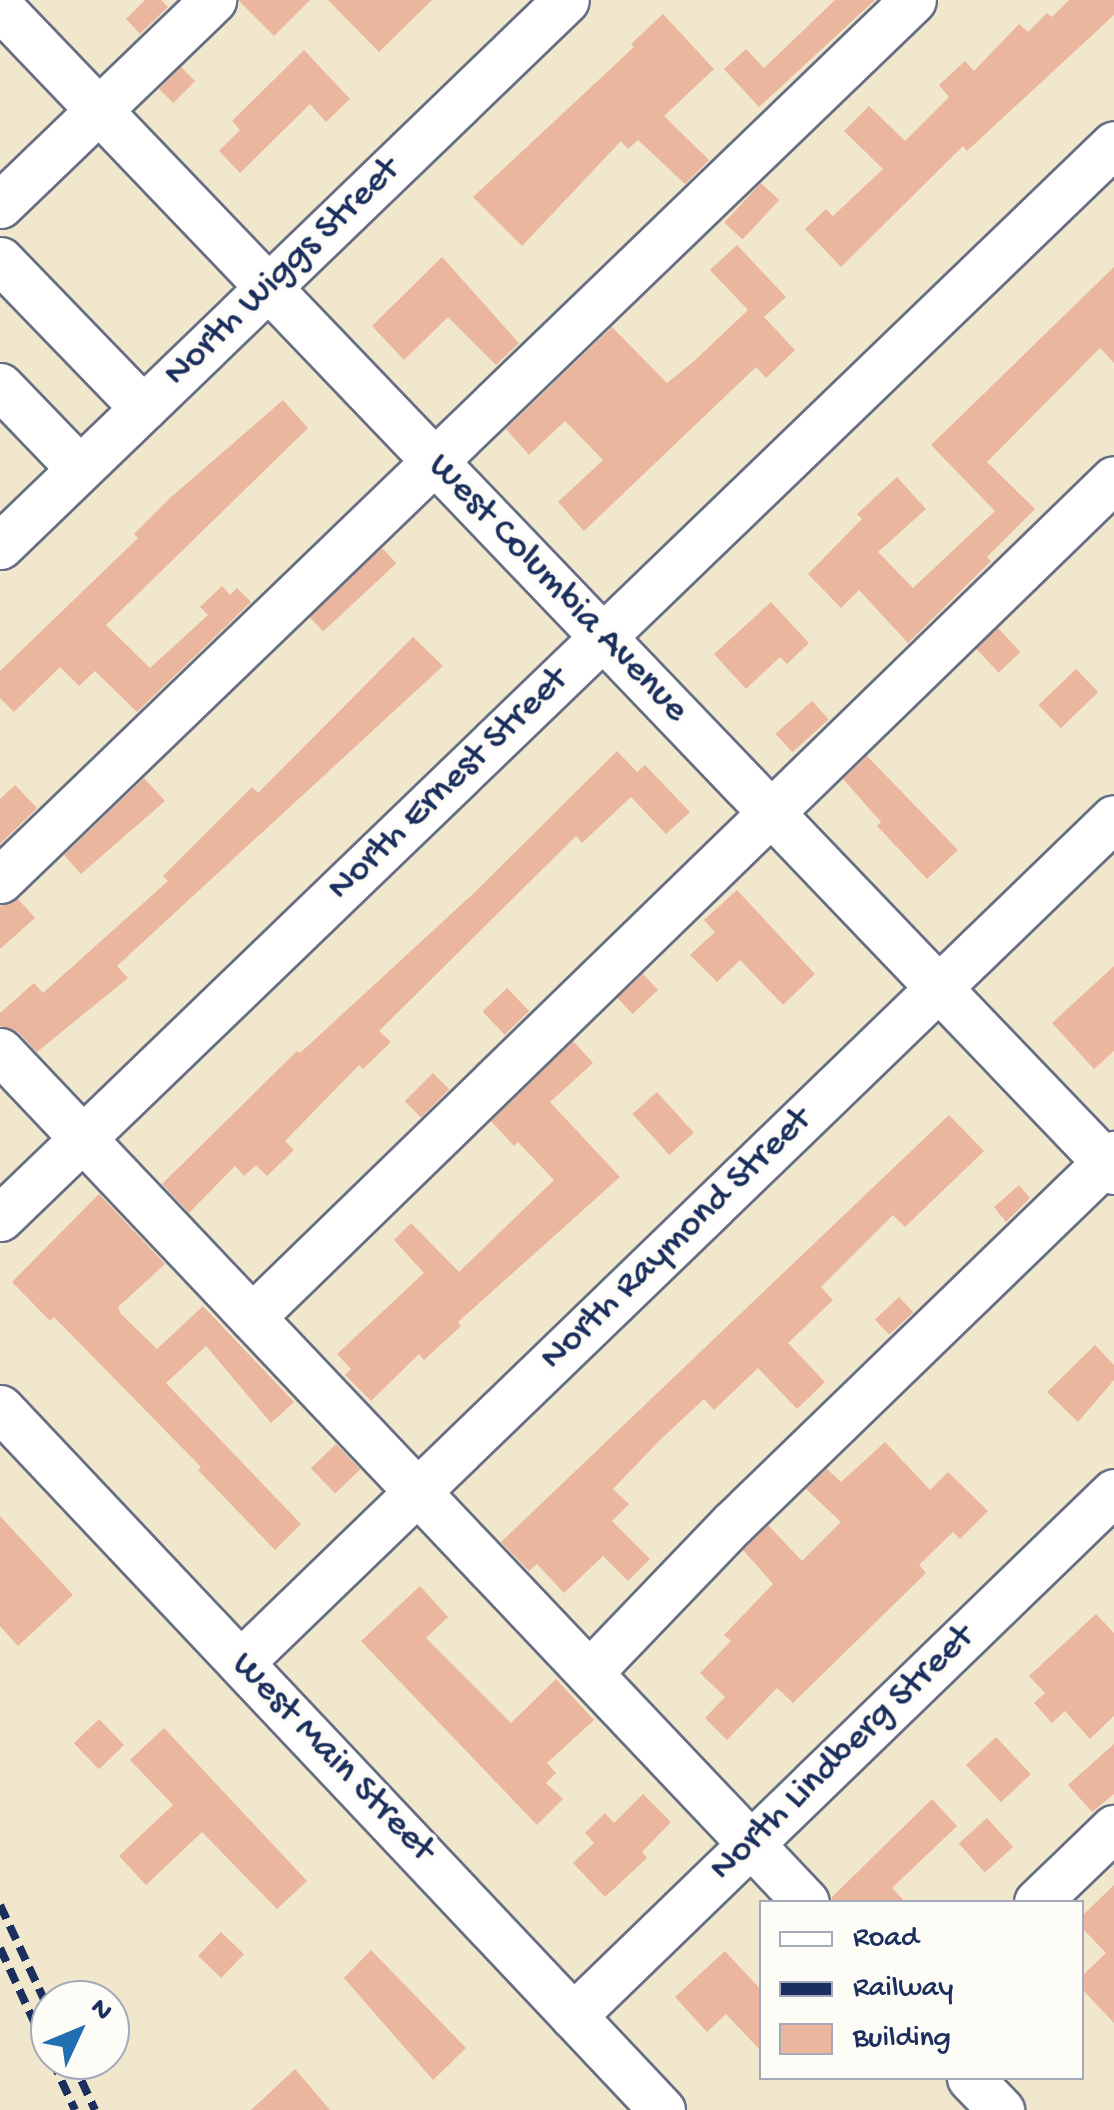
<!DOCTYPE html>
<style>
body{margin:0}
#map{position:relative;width:1114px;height:2110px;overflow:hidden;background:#f1e7cc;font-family:"Gochi Hand",sans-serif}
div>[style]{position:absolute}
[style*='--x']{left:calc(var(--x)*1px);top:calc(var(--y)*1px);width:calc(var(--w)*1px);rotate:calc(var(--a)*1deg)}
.building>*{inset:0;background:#ebb69e;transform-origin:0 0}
.roads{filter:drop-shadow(2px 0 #666f84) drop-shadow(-2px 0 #666f84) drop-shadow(0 2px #666f84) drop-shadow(0 -2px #666f84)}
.minor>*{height:45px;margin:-22.5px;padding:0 22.5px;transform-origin:22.5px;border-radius:22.5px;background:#fff}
.rail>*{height:8px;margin-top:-4px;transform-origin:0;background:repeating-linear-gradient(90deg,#1b2f5e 0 15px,transparent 0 23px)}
span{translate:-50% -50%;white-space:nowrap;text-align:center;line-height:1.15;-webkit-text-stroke:8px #fdfcf7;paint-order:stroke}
.street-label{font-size:38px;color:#1b2f5e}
.legend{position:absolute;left:759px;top:1900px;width:325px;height:180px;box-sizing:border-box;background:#fdfcf7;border:2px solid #a3aaba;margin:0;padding:12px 18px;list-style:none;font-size:30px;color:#1b2f5e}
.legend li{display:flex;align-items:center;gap:20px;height:50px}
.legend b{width:50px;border:2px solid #a3aaba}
.north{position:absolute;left:30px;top:1980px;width:100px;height:100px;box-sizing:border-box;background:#fdfcf7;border:2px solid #a3aaba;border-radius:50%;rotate:46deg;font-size:28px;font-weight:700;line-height:40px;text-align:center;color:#1b2f5e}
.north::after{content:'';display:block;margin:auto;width:35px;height:45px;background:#1f6fb2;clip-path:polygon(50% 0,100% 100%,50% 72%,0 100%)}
</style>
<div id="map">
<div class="building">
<div style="clip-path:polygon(145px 0,161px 0,168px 7px,140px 34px,126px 19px)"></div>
<div style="clip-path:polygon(238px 0,310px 0,274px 36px)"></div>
<div style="clip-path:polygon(328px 0,432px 0,379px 52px)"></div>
<div style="clip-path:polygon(835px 0,875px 0,759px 107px,724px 69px,746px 49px,764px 68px)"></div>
<div style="clip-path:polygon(1069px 0,1114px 0,1114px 15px,967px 151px,963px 146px,841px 267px,805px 229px,826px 209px,833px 216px,883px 169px,844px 131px,869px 106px,905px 141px,949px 97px,939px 85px,965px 61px,974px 71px,1019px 24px,1028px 32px,1047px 13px,1052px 17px)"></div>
<div style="clip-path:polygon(663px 14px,714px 69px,664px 116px,709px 160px,685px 184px,638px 140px,628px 149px,621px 141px,522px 246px,473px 197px,634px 47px,631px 44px)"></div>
<div style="clip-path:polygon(304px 50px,350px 99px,326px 122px,310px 104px,240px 173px,219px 151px,240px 130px,232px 121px)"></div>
<div style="left:181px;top:67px;width:20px;height:31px;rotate:45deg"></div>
<div style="left:761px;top:183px;width:25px;height:54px;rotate:43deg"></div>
<div style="clip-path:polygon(737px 245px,786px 297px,764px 317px,795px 350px,766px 378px,756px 367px,584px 531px,558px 502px,603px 460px,565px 421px,529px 455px,506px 429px,612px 327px,667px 383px,693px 362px,748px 310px,710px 270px)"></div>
<div style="clip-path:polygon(442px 257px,519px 343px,496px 365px,448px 317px,404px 360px,372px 326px)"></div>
<div style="clip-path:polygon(1114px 267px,1114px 363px,1100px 348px,987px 462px,1035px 509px,987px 557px,991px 561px,908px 643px,859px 590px,841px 608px,808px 574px,862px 519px,857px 514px,897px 477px,926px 509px,878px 552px,913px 588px,995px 511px,931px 445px)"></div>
<div style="clip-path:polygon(283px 400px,308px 428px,106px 625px,150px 668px,208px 615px,200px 607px,222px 586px,230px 595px,237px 588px,251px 602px,137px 712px,95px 671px,79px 686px,60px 667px,14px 712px,0 698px,0 671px,138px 538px,134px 534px,170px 498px)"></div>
<div style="left:382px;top:548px;width:21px;height:100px;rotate:47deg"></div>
<div style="clip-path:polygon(771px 602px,809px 643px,787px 664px,780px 657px,746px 689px,714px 654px)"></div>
<div style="left:998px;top:628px;width:33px;height:30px;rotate:47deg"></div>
<div style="clip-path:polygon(413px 637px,443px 666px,117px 966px,128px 978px,37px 1052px,18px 1032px,0 1026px,0 1013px,34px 983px,43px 993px,168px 881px,163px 876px,252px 787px,258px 793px)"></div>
<div style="left:1076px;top:669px;width:32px;height:52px;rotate:46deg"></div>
<div style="left:812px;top:701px;width:25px;height:49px;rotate:48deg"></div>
<div style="clip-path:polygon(617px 751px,637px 772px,645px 765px,690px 812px,666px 834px,631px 797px,582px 843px,576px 836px,379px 1031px,391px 1042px,363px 1069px,359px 1065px,285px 1141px,294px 1150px,267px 1176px,256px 1165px,244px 1176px,235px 1166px,189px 1213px,162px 1184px,297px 1051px,300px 1053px,475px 892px)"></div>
<div style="clip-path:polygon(867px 756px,958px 850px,927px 879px,877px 826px,881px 822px,843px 779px)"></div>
<div style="clip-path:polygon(144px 778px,165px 801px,81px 874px,64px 855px)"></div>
<div style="clip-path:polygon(15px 785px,37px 808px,0 844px,0 799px)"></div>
<div style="clip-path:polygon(737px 890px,815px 974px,783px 1005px,740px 960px,717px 982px,690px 955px,715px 932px,704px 920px)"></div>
<div style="clip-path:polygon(18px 899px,35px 918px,0 949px,0 906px)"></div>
<div style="clip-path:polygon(1114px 966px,1114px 1051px,1094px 1069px,1052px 1023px)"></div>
<div style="left:643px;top:974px;width:22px;height:35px;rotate:47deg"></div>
<div style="left:507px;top:988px;width:32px;height:34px;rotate:46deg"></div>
<div style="clip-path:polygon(573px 1041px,593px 1063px,550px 1102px,620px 1177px,458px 1322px,461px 1326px,424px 1360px,419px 1354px,371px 1401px,345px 1375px,351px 1369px,337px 1354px,424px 1273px,394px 1240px,411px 1223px,459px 1272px,554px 1180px,518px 1142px,514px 1146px,491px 1121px)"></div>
<div style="left:433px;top:1073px;width:23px;height:40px;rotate:45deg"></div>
<div style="left:657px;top:1092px;width:55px;height:33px;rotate:48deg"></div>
<div style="clip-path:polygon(949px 1115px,984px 1151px,905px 1227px,893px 1215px,821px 1287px,833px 1300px,788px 1343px,825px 1382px,797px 1409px,758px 1368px,714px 1410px,704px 1399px,660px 1440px,613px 1489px,629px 1504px,612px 1521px,650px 1559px,628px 1581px,603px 1556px,564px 1593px,537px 1564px,529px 1571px,501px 1542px)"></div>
<div style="clip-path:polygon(1019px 1185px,1030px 1198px,1006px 1222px,994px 1207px)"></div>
<div style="clip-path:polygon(99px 1194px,165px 1264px,118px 1307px,121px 1314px,157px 1349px,203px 1306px,294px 1402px,271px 1423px,206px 1346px,166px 1383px,301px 1524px,275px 1550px,198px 1470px,201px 1467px,54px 1317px,50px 1321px,12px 1282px)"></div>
<div style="left:899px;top:1297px;width:21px;height:33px;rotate:47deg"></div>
<div style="clip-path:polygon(1095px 1345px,1114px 1365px,1114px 1380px,1078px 1422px,1047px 1392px)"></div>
<div style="clip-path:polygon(885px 1442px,930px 1490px,948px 1472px,988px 1511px,960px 1539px,953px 1532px,919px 1565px,926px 1573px,793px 1703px,777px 1688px,727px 1740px,705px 1718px,725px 1697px,700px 1673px,731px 1641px,724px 1635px,773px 1584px,743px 1550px,768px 1525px,802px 1561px,841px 1522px,806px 1489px,827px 1469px,841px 1482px)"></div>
<div style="left:336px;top:1444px;width:35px;height:35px;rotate:46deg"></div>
<div style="clip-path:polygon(0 1516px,73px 1595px,18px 1646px,0 1626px)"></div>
<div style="clip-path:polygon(420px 1586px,448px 1617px,426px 1638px,511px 1723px,556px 1679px,594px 1720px,547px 1763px,556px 1773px,546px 1783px,563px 1799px,537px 1825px,361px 1641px)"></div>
<div style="clip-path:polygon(1096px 1614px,1114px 1633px,1114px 1716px,1090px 1739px,1065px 1711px,1052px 1723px,1034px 1703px,1045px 1693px,1029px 1676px)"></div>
<div style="left:99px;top:1719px;width:36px;height:35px;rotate:46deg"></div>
<div style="clip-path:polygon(164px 1728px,307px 1881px,277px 1909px,202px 1832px,146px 1885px,119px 1856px,173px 1805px,130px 1760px)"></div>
<div style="left:996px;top:1737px;width:51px;height:41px;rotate:47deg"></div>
<div style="clip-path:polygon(1114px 1744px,1114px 1794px,1092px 1812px,1068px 1785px)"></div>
<div style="clip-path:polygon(643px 1794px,671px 1822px,642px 1852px,647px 1858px,605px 1897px,573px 1863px,594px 1843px,585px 1833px,605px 1813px,614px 1823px)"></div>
<div style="clip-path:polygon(932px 1799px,957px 1826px,892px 1888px,905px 1902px,831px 1902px,832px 1897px)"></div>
<div style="left:987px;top:1818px;width:39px;height:38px;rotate:48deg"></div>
<div style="clip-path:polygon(1114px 1885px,1114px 2023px,1082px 1989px,1082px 1976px,1106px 1953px,1082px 1928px,1082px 1916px)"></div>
<div style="left:221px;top:1932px;width:32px;height:33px;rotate:44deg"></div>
<div style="clip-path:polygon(371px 1950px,466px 2048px,433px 2080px,344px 1978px)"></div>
<div style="clip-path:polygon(725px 1951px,762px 1991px,762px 2052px,726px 2014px,707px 2032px,675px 1997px)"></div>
<div style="clip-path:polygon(295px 2069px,330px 2110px,251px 2110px)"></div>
</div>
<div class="roads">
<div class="minor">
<div style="--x:0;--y:7;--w:1611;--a:46.26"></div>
<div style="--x:0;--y:205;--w:296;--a:-43.9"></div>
<div style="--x:0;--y:260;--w:206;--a:46"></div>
<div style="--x:0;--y:386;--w:115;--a:46.1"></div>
<div style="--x:0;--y:546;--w:786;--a:-43.97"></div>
<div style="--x:0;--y:880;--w:1268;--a:-43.95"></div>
<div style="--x:0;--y:1051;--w:1172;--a:46.56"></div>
<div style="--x:0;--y:1218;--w:1547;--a:-43.95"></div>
<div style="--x:252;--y:1317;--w:1202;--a:-44.19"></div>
<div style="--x:0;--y:1408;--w:965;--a:46.68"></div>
<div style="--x:241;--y:1662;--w:1214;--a:-44.03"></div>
<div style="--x:589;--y:1673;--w:207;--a:-46.2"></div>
<div style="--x:732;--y:1524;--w:532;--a:-44.09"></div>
<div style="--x:1037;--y:1902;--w:107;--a:-43.9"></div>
<div style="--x:573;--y:2016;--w:753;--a:-44.09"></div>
<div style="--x:970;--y:2078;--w:45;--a:45.9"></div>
</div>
</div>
<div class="rail">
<div style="--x:0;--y:1905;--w:118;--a:65"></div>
<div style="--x:0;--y:1948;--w:119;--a:65.2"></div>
<div style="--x:52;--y:2060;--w:55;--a:65.3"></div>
<div style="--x:72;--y:2060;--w:55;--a:65.3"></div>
</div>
<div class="street-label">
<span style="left:283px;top:273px;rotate:-44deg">North Wiggs Street</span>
<span style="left:557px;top:589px;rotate:46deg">West Columbia Avenue</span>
<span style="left:449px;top:785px;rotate:-44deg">North Ernest Street</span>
<span style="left:677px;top:1240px;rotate:-44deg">North Raymond Street</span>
<span style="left:843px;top:1754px;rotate:-44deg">North Lindberg Street</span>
<span style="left:332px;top:1758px;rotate:46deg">West Main Street</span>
</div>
<ul class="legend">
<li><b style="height:12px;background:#fff"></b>Road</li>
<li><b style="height:12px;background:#1b2f5e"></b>Railway</li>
<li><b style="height:28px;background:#ebb69e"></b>Building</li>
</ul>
<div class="north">N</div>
</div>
